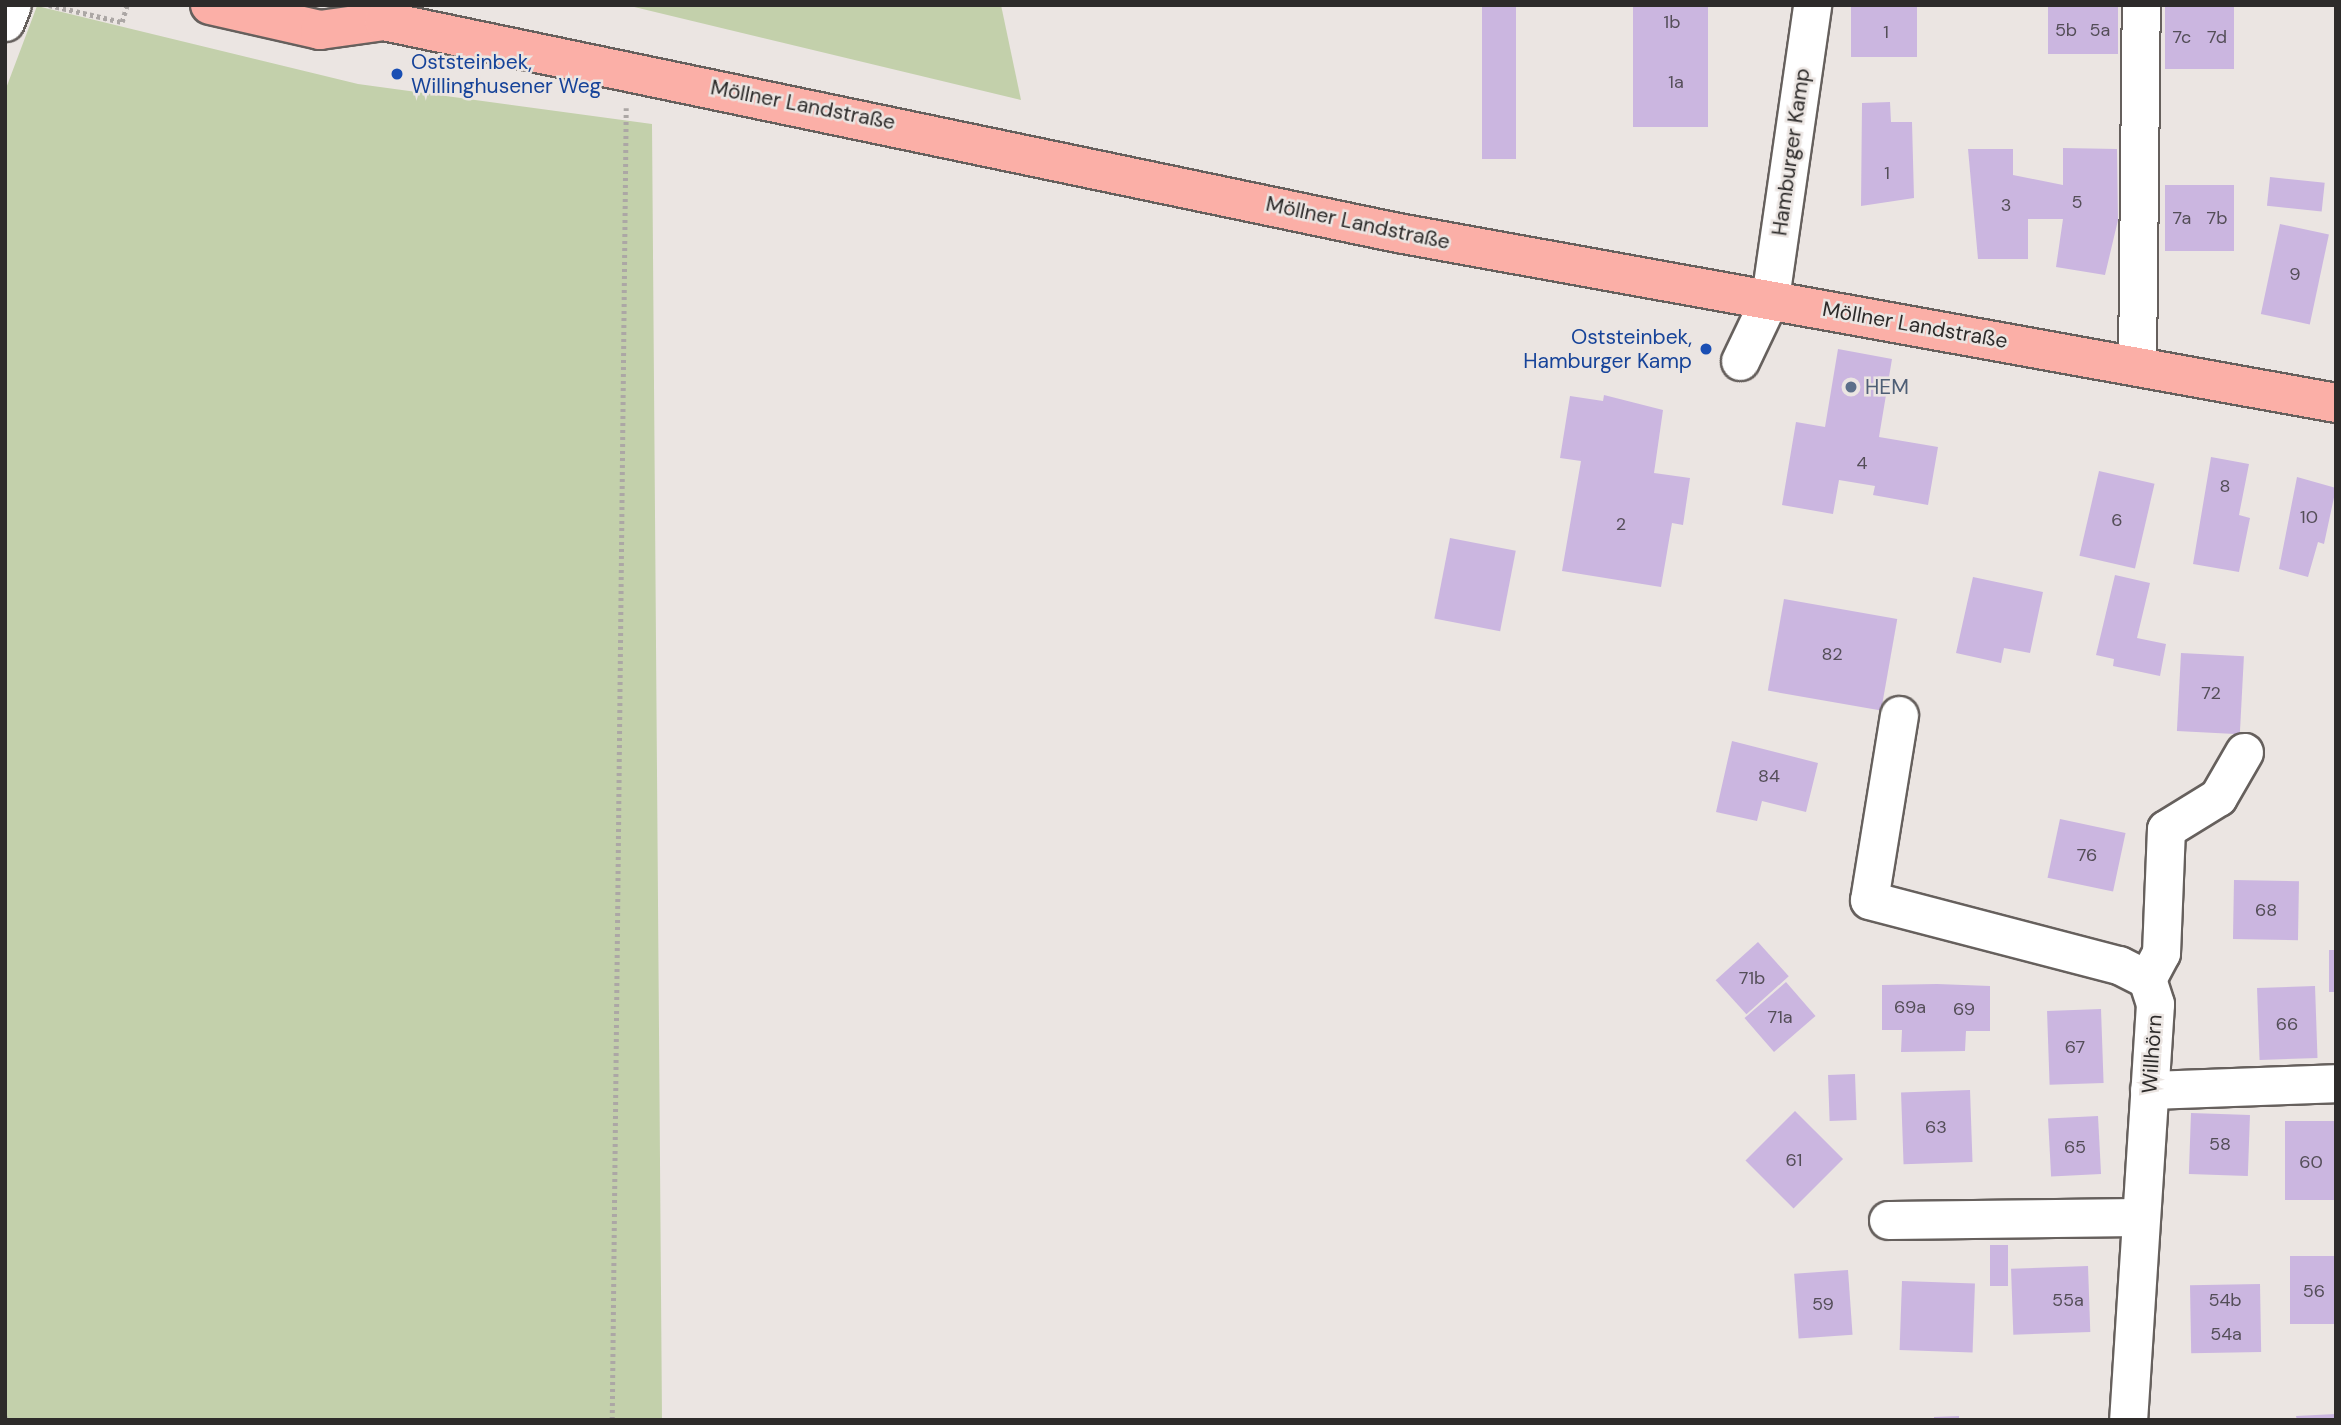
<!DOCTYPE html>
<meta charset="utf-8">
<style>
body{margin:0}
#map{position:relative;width:2341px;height:1425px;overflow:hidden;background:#ebe5e2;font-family:"DM Sans",sans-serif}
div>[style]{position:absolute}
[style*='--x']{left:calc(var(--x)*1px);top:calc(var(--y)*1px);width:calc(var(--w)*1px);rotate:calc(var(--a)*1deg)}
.green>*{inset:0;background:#c3d0ab}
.building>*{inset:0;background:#cbb6e0;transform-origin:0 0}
.path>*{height:4.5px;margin-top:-2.25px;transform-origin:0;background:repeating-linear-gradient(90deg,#aca7a5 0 3.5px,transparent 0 7px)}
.roads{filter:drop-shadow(2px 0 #66605d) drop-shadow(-2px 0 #66605d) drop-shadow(0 2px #66605d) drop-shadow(0 -2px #66605d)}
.minor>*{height:37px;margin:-18.5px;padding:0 18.5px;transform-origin:18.5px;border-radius:18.5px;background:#fff}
.major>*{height:38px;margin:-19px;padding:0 19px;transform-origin:19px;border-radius:19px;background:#fbafa7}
.dots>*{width:19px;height:19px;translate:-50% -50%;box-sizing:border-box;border:4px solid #ebe5e2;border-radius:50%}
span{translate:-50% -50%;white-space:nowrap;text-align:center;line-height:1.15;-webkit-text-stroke:5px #ebe5e2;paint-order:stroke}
.number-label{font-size:18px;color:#544e58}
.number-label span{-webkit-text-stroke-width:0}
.transit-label{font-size:21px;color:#164399}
.left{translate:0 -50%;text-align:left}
.right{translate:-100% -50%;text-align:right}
.street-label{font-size:21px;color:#2d2b2a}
.service-label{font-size:21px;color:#4e5e75}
.frame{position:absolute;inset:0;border:7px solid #2d2b2a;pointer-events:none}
</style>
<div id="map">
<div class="green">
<div style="clip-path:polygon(626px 5px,1001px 5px,1021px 100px)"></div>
<div style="clip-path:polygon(37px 6px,358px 84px,652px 124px,662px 1420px,5px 1420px,5px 91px)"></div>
</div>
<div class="building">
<div style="left:1482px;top:5px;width:34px;height:154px"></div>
<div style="left:1633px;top:5px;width:75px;height:122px"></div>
<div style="left:1851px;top:5px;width:66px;height:52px"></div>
<div style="left:2048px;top:5px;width:70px;height:49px"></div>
<div style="left:2165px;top:5px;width:69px;height:64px"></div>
<div style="clip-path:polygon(1890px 102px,1891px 122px,1912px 122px,1914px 198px,1861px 206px,1862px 103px)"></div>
<div style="clip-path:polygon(2063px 148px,2117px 149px,2118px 220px,2105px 275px,2056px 267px,2063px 219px,2028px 219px,2028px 259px,1978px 259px,1968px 149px,2013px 149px,2013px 175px,2063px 185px)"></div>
<div style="left:2270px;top:177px;width:55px;height:29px;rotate:6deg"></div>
<div style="left:2165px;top:185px;width:69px;height:66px"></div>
<div style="left:2280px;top:224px;width:50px;height:92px;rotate:12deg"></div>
<div style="clip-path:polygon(1838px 349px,1892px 359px,1879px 437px,1938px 447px,1928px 505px,1873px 495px,1875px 486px,1839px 480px,1833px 514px,1782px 505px,1796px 422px,1825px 427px)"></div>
<div style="clip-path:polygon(1604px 395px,1663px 410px,1654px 473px,1690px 478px,1683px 525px,1672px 523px,1661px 587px,1562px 571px,1581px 461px,1560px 458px,1570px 396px,1603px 401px)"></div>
<div style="clip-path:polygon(2211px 457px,2249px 464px,2239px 515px,2250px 518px,2239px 572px,2193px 564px)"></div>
<div style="left:2099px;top:471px;width:57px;height:87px;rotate:13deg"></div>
<div style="clip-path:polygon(2297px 477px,2336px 488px,2324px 544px,2318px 542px,2308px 577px,2279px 569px)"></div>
<div style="left:1450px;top:538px;width:67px;height:82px;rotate:11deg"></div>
<div style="clip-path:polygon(2115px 575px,2150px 583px,2137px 638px,2166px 644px,2160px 676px,2113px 666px,2114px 659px,2096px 655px)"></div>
<div style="clip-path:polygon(1973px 577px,2043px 592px,2030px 653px,2004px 648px,2001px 663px,1956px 653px)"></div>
<div style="left:1784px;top:599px;width:115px;height:93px;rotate:10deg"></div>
<div style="left:2181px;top:653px;width:63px;height:78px;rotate:3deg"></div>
<div style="clip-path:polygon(1732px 741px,1818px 763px,1806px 812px,1762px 801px,1757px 821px,1716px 812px)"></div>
<div style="left:2060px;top:819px;width:67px;height:60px;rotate:12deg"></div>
<div style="left:2234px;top:880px;width:65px;height:59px;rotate:1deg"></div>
<div style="left:1758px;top:942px;width:46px;height:57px;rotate:48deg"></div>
<div style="left:2329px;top:950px;width:7px;height:42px"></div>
<div style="left:1786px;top:982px;width:45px;height:55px;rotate:49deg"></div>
<div style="clip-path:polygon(1937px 984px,1990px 986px,1990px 1031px,1966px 1031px,1965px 1051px,1901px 1052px,1902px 1030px,1882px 1030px,1882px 985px)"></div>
<div style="left:2315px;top:986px;width:72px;height:58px;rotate:88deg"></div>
<div style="left:2101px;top:1009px;width:74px;height:54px;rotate:88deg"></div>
<div style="left:1855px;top:1074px;width:46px;height:27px;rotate:88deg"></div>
<div style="left:1970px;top:1090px;width:72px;height:69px;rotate:88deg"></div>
<div style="left:1795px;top:1111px;width:68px;height:70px;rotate:45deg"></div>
<div style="left:2191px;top:1113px;width:59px;height:61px;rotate:2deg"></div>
<div style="left:2098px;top:1116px;width:58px;height:50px;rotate:87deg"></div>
<div style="left:2336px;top:1121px;width:79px;height:51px;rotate:90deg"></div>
<div style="left:1990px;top:1245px;width:18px;height:41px"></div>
<div style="left:2336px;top:1256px;width:68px;height:46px;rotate:90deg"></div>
<div style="left:2088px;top:1266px;width:66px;height:77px;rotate:88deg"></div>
<div style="left:1848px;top:1270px;width:65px;height:54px;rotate:86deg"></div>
<div style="left:1902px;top:1281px;width:73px;height:69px;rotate:2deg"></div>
<div style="left:2260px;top:1284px;width:68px;height:70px;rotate:89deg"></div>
<div style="clip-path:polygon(2336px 1414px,2336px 1420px,2297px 1420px,2296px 1416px)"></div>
<div style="clip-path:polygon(1959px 1416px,1959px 1420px,1934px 1420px,1934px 1417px)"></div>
</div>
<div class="path">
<div style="--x:49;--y:5;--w:75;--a:13.1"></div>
<div style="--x:122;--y:22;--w:18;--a:-74"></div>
<div style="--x:5;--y:1416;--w:4;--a:76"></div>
<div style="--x:612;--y:1420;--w:1312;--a:-89.39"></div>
</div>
<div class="roads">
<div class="minor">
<div style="--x:5;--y:22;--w:18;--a:-68"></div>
<div style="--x:1740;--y:361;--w:70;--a:-64.5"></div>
<div style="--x:1770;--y:298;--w:296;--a:-81.8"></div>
<div style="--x:2137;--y:366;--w:361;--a:-89.4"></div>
<div style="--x:1899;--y:715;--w:187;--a:99.2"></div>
<div style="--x:1869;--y:900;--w:258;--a:14.6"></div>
<div style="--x:2119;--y:965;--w:31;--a:27"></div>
<div style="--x:2147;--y:979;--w:26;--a:72"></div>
<div style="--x:2155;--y:1004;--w:417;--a:93.7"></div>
<div style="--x:2147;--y:979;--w:30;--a:-62"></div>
<div style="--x:2161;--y:953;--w:124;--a:-87.7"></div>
<div style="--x:2166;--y:829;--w:61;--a:-31.6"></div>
<div style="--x:2218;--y:797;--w:52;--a:-60"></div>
<div style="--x:2149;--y:1090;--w:187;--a:-2.1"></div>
<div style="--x:1888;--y:1220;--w:252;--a:-0.7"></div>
</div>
<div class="major">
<div style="--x:210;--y:5;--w:113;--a:12.8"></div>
<div style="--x:320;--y:30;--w:65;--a:-8"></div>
<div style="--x:384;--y:21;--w:1036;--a:11.81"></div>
<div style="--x:1398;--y:233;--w:953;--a:10.27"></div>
</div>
</div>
<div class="dots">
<div style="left:397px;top:74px;background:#1a4fb4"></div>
<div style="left:1706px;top:349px;background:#1a4fb4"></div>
<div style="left:1851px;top:387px;background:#5c6f8a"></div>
</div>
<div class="number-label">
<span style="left:1672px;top:22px">1b</span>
<span style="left:2066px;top:30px">5b</span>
<span style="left:2100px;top:30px">5a</span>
<span style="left:1886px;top:32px">1</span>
<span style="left:2182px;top:37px">7c</span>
<span style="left:2217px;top:37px">7d</span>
<span style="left:1676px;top:82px">1a</span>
<span style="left:1887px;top:173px">1</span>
<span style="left:2077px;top:202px">5</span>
<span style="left:2006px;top:205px">3</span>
<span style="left:2182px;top:218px">7a</span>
<span style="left:2217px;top:218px">7b</span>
<span style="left:2295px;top:274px">9</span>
<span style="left:1862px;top:463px">4</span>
<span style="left:2225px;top:486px">8</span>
<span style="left:2309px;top:517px">10</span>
<span style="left:2117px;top:520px">6</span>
<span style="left:1621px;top:524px">2</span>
<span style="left:1832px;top:654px">82</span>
<span style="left:2211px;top:693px">72</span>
<span style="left:1769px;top:776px">84</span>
<span style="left:2087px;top:855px">76</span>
<span style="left:2266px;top:910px">68</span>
<span style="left:1752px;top:978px">71b</span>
<span style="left:1910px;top:1007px">69a</span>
<span style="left:1964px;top:1009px">69</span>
<span style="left:1780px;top:1017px">71a</span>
<span style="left:2287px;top:1024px">66</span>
<span style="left:2075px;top:1047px">67</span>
<span style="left:1936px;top:1127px">63</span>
<span style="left:2220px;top:1144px">58</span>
<span style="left:2075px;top:1147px">65</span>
<span style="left:1794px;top:1160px">61</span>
<span style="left:2311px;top:1162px">60</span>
<span style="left:2314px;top:1291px">56</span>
<span style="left:2068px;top:1300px">55a</span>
<span style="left:2225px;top:1300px">54b</span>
<span style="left:1823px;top:1304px">59</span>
<span style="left:2226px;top:1334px">54a</span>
</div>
<div class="transit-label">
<span class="left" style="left:411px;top:74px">Oststeinbek,<br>Willinghusener Weg</span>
<span class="right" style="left:1692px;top:349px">Oststeinbek,<br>Hamburger Kamp</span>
</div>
<div class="street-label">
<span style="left:803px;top:105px;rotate:11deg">Möllner Landstraße</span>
<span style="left:1791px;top:152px;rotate:-82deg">Hamburger Kamp</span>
<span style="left:1358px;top:223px;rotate:12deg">Möllner Landstraße</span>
<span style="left:1915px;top:325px;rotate:10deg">Möllner Landstraße</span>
<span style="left:2152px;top:1054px;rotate:-86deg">Willhörn</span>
</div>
<div class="service-label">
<span class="left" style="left:1865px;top:387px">HEM</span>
</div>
<div class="frame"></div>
</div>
